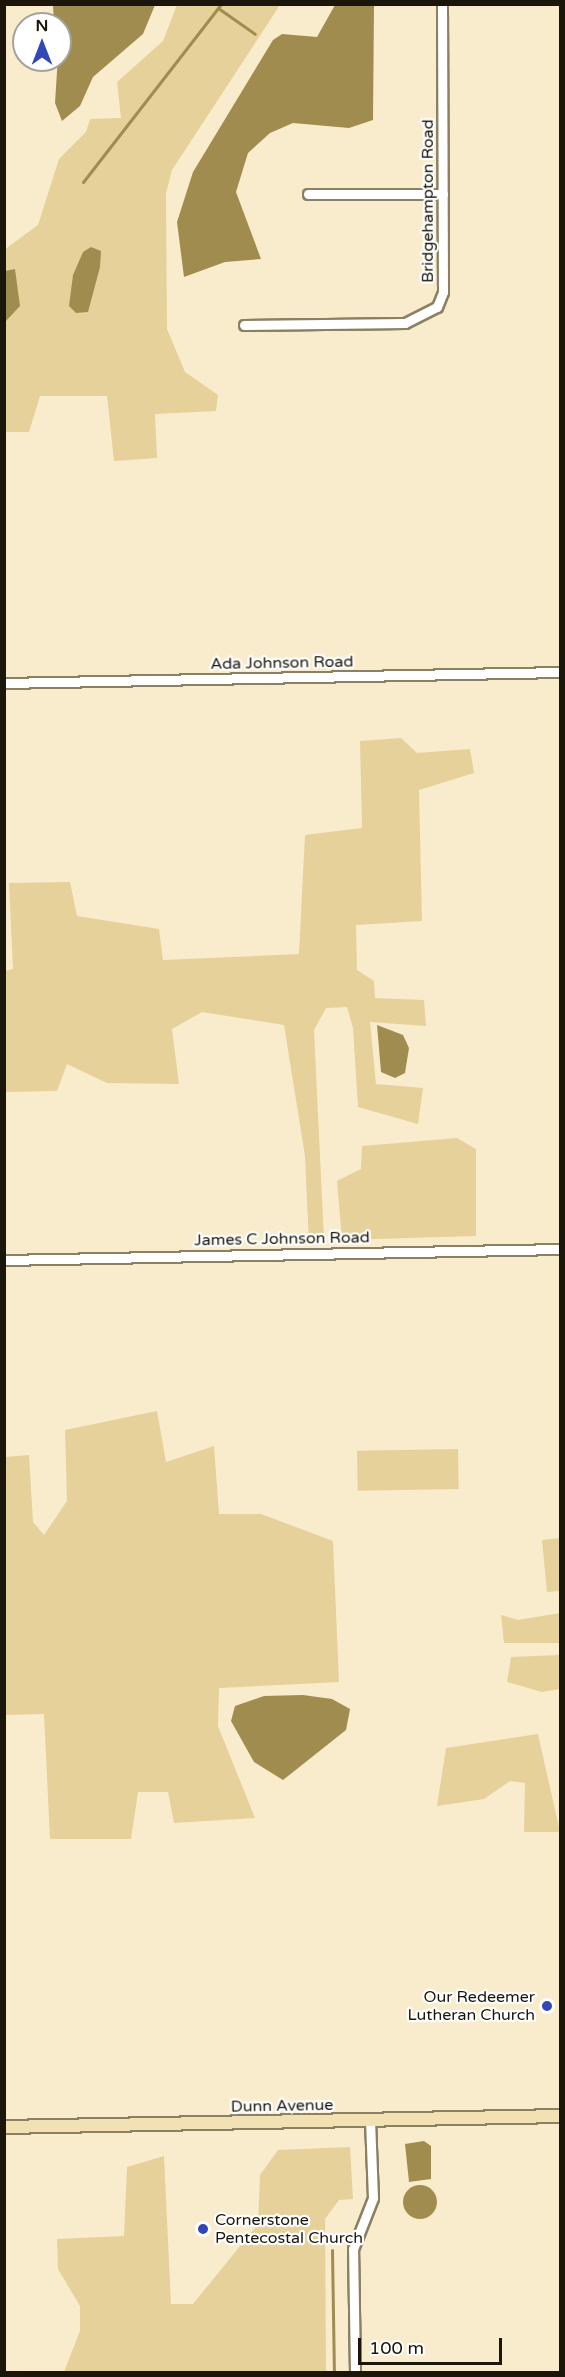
<!DOCTYPE html>
<style>
body{margin:0}
#map{position:relative;width:565px;height:2377px;overflow:hidden;background:#f8eccc;font-family:"Varela Round",sans-serif}
div>[style]{position:absolute}
[style*='--x']{left:calc(var(--x)*1px);top:calc(var(--y)*1px);width:calc(var(--w)*1px);rotate:calc(var(--a)*1deg)}
.green>*{inset:0;background:#e6d19a;transform-origin:0 0}
.water>*{inset:0;background:#a18c50}
.round{border-radius:50%}
.stream>*{height:3px;margin:-1.5px;padding:0 1.5px;transform-origin:1.5px;border-radius:1.5px;background:#a18c50}
.roads{filter:drop-shadow(2px 0 #8b8063) drop-shadow(-2px 0 #8b8063) drop-shadow(0 2px #8b8063) drop-shadow(0 -2px #8b8063)}
.minor>*{height:9px;margin:-4.5px;padding:0 4.5px;transform-origin:4.5px;border-radius:4.5px;background:#fff}
.major>*{height:12px;margin:-6px;padding:0 6px;transform-origin:6px;border-radius:6px;background:#f2e1b2}
.dots>*{width:16px;height:16px;translate:-50% -50%;box-sizing:border-box;border:3px solid #fff;border-radius:50%}
span{translate:-50% -50%;white-space:nowrap;text-align:center;line-height:1.15;-webkit-text-stroke:4.5px #fff;paint-order:stroke}
.street-label{font-size:16px;color:#1a160b}
.poi-label{font-size:16px;color:#1a160b}
.right{translate:-100% -50%;text-align:right}
.left{translate:0 -50%;text-align:left}
.frame{position:absolute;inset:0;border:6px solid #1a160b;pointer-events:none}
.north{position:absolute;left:12px;top:12px;width:60px;height:60px;box-sizing:border-box;background:#fff;border:2px solid #a3a29d;border-radius:50%;rotate:0deg;font-size:16px;font-weight:700;line-height:24px;text-align:center;color:#1a160b}
.north::after{content:'';display:block;margin:auto;width:21px;height:27px;background:#3346b8;clip-path:polygon(50% 0,100% 100%,50% 72%,0 100%)}
.scale{position:absolute;left:358px;top:2338px;width:144px;height:27px;box-sizing:border-box;border:3px solid #1a160b;border-top:0;padding-left:8px;font-size:18px;line-height:21px;white-space:nowrap;color:#1a160b;-webkit-text-stroke:4px #fff;paint-order:stroke}
</style>
<div id="map">
<div class="green">
<div style="clip-path:polygon(177px 5px,280px 5px,172px 170px,166px 193px,167px 329px,185px 372px,218px 395px,216px 411px,155px 414px,157px 458px,114px 461px,107px 396px,40px 396px,29px 432px,5px 432px,4px 250px,38px 225px,59px 159px,86px 132px,90px 119px,121px 118px,117px 82px,163px 41px)"></div>
<div style="clip-path:polygon(401px 738px,417px 753px,470px 749px,474px 773px,419px 790px,422px 921px,356px 925px,357px 970px,374px 981px,375px 998px,424px 1000px,426px 1026px,370px 1022px,376px 1084px,423px 1088px,418px 1124px,358px 1107px,353px 1028px,347px 1007px,326px 1008px,314px 1030px,324px 1240px,309px 1243px,305px 1156px,284px 1025px,202px 1012px,172px 1029px,179px 1084px,107px 1083px,67px 1064px,57px 1091px,5px 1092px,5px 971px,13px 969px,9px 883px,70px 882px,77px 916px,159px 929px,163px 960px,299px 954px,305px 835px,362px 828px,360px 741px)"></div>
<div style="clip-path:polygon(457px 1138px,476px 1149px,476px 1236px,342px 1240px,337px 1181px,361px 1169px,362px 1146px)"></div>
<div style="clip-path:polygon(157px 1411px,166px 1462px,214px 1446px,219px 1514px,261px 1514px,333px 1541px,339px 1682px,219px 1688px,218px 1726px,255px 1818px,174px 1823px,168px 1792px,138px 1792px,131px 1839px,50px 1839px,44px 1714px,5px 1715px,5px 1457px,29px 1455px,33px 1522px,44px 1535px,67px 1501px,65px 1430px)"></div>
<div style="left:458px;top:1449px;width:40px;height:101px;rotate:89deg"></div>
<div style="clip-path:polygon(560px 1538px,560px 1591px,547px 1592px,542px 1540px)"></div>
<div style="clip-path:polygon(560px 1613px,560px 1643px,504px 1643px,501px 1615px,518px 1620px)"></div>
<div style="clip-path:polygon(560px 1655px,560px 1689px,542px 1692px,507px 1682px,511px 1657px)"></div>
<div style="clip-path:polygon(538px 1734px,560px 1832px,524px 1832px,525px 1783px,510px 1781px,484px 1799px,437px 1806px,446px 1748px)"></div>
<div style="clip-path:polygon(350px 2147px,353px 2199px,339px 2200px,325px 2219px,326px 2372px,64px 2372px,80px 2331px,80px 2306px,58px 2269px,57px 2239px,124px 2236px,127px 2167px,164px 2156px,171px 2304px,193px 2304px,258px 2224px,260px 2175px,278px 2150px)"></div>
</div>
<div class="water">
<div style="clip-path:polygon(53px 5px,155px 5px,143px 34px,93px 77px,80px 106px,62px 121px,55px 103px,60px 24px,54px 24px)"></div>
<div style="clip-path:polygon(335px 5px,374px 5px,373px 120px,349px 128px,293px 123px,270px 133px,248px 153px,236px 192px,261px 259px,225px 262px,184px 277px,177px 222px,193px 172px,273px 40px,282px 34px,317px 37px)"></div>
<div style="clip-path:polygon(91px 247px,101px 251px,100px 267px,88px 312px,76px 313px,69px 306px,73px 275px,83px 252px)"></div>
<div style="clip-path:polygon(15px 269px,20px 306px,5px 322px,5px 271px)"></div>
<div style="clip-path:polygon(377px 1025px,403px 1035px,409px 1048px,405px 1073px,395px 1078px,381px 1072px)"></div>
<div style="clip-path:polygon(303px 1695px,332px 1699px,350px 1709px,346px 1730px,283px 1780px,254px 1762px,231px 1721px,235px 1706px,264px 1696px)"></div>
<div style="clip-path:polygon(424px 2141px,431px 2146px,431px 2179px,409px 2182px,405px 2144px)"></div>
<div class="round" style="left:403px;top:2185px;width:34px;height:34px"></div>
</div>
<div class="stream">
<div style="--x:218;--y:8;--w:45;--a:35.1"></div>
<div style="--x:83;--y:182;--w:225;--a:-52.2"></div>
<div style="--x:332;--y:2250;--w:122;--a:89.1"></div>
</div>
<div class="roads">
<div class="minor">
<div style="--x:308;--y:194;--w:135;--a:0"></div>
<div style="--x:244;--y:325;--w:161;--a:-0.7"></div>
<div style="--x:405;--y:323;--w:36;--a:-27"></div>
<div style="--x:437;--y:307;--w:16;--a:-68"></div>
<div style="--x:443;--y:292;--w:288;--a:-90.2"></div>
<div style="--x:4;--y:683;--w:556;--a:-1.13"></div>
<div style="--x:4;--y:1260;--w:556;--a:-1.13"></div>
<div style="--x:355;--y:2372;--w:123;--a:-90.9"></div>
<div style="--x:353;--y:2249;--w:55;--a:-68.6"></div>
<div style="--x:373;--y:2198;--w:77;--a:-92.2"></div>
</div>
<div class="major">
<div style="--x:4;--y:2127;--w:556;--a:-1.13"></div>
</div>
</div>
<div class="dots">
<div style="left:547px;top:2006px;background:#3346b8"></div>
<div style="left:203px;top:2229px;background:#3346b8"></div>
</div>
<div class="street-label">
<span style="left:428px;top:201px;rotate:-90deg">Bridgehampton Road</span>
<span style="left:282px;top:663px;rotate:-1deg">Ada Johnson Road</span>
<span style="left:282px;top:1239px;rotate:-1deg">James C Johnson Road</span>
<span style="left:282px;top:2106px;rotate:-1deg">Dunn Avenue</span>
</div>
<div class="poi-label">
<span class="right" style="left:535px;top:2006px">Our Redeemer<br>Lutheran Church</span>
<span class="left" style="left:215px;top:2229px">Cornerstone<br>Pentecostal Church</span>
</div>
<div class="frame"></div>
<div class="north">N</div>
<div class="scale">100 m</div>
</div>
